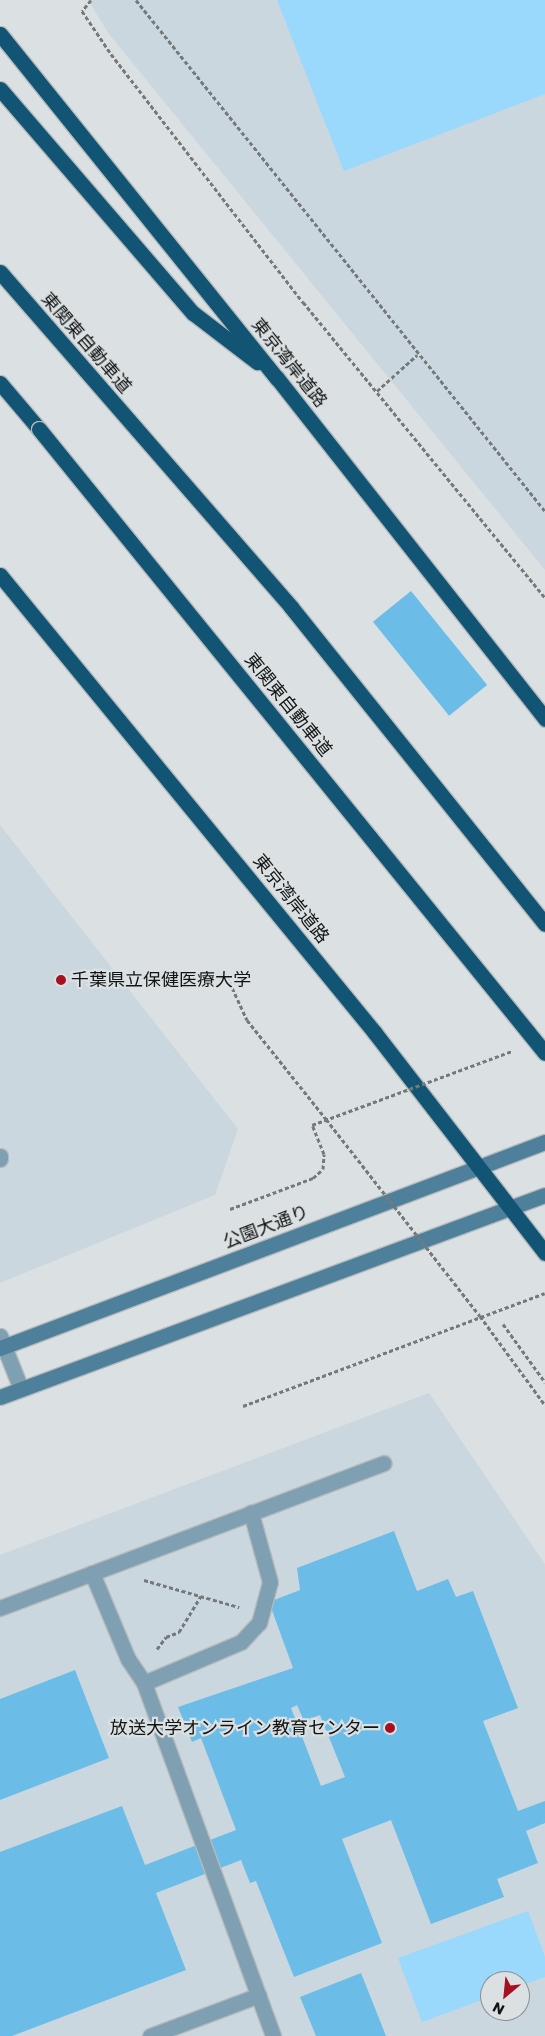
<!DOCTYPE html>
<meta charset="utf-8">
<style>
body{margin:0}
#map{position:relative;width:545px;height:2036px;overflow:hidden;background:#dbe0e2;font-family:Poppins,"Noto Sans JP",sans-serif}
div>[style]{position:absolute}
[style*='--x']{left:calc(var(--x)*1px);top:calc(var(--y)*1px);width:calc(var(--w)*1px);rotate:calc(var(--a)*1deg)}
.built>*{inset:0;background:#cbd7de}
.green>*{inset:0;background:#9ad8fc}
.building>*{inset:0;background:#6cbce8;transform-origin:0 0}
.path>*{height:3px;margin-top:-1.5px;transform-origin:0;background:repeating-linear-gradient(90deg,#75797a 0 4px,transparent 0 6.5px)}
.roads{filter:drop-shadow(1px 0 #b7bbbd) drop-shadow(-1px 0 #b7bbbd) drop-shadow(0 1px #b7bbbd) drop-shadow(0 -1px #b7bbbd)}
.lane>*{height:15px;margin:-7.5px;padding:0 7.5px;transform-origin:7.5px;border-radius:7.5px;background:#7fa0b3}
.secondary>*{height:15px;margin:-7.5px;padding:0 7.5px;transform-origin:7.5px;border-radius:7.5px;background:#4e809c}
.highway>*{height:15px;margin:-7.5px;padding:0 7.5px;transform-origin:7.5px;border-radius:7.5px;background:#125473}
.path-bridge>*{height:3px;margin-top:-1.5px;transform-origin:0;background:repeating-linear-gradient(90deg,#75797a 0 4px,transparent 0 6.5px)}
.bridges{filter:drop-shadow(1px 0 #b7bbbd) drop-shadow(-1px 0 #b7bbbd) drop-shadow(0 1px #b7bbbd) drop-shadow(0 -1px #b7bbbd)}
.highway-bridge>*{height:15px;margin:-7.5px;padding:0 7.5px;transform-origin:7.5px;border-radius:7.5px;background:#125473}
.dots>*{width:14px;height:14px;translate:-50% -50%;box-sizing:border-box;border:2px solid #dbe0e2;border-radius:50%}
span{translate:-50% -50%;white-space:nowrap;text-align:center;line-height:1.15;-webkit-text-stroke:4.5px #dbe0e2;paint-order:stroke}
.street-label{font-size:18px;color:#121414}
.poi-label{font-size:18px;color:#121414}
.left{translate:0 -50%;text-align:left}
.right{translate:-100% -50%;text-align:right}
.north{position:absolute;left:480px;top:1971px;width:50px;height:50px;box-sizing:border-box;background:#dbe0e2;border:1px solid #8b8e90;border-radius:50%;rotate:208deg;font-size:14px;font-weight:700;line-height:20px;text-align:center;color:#121414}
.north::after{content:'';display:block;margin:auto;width:18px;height:22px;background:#a71020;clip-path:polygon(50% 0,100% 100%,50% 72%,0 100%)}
</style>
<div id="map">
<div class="built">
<div style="clip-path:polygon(88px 0,545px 0,545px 570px,109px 34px)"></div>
<div style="clip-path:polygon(0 825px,238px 1129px,215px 1195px,0 1283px)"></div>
<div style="clip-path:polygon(evenodd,429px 1393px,545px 1564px,545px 2036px,0 2036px,0 1555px,429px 1393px,490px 1981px,520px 1981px,520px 2011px,490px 2011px,490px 1981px)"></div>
</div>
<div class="green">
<div style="clip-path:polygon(277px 0,545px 0,545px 94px,344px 171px)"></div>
<div style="clip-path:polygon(528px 1911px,545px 1957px,545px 1977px,520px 1986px,520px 1981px,490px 1981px,490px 1997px,422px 2022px,398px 1958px)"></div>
</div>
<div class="building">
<div style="left:411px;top:591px;width:121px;height:49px;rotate:51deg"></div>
<div style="clip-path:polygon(evenodd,394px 1531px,417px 1591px,448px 1579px,456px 1597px,473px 1591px,518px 1708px,483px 1721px,518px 1811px,545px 1801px,545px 1823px,526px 1831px,538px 1863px,497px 1879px,504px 1897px,431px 1924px,391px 1820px,342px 1839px,382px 1943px,294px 1977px,256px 1881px,250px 1883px,241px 1860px,156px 1893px,186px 1970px,12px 2036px,0 2036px,0 1852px,122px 1806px,145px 1865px,236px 1830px,201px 1738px,192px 1742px,178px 1707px,293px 1668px,269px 1602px,300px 1590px,297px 1568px,394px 1531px,297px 1705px,304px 1721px,320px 1715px,345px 1777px,321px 1786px,291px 1708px,297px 1705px)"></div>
<div style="clip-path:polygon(75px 1670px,109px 1758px,0 1800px,0 1699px)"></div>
<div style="clip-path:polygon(361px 1973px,386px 2036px,316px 2036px,300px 1997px)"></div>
</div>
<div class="path">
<div style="--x:91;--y:0;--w:14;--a:129"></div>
<div style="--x:82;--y:11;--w:52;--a:56"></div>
<div style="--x:111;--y:54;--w:314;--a:52.3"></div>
<div style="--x:303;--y:302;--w:382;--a:50.7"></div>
<div style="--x:136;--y:0;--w:655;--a:51.33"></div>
<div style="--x:377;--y:391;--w:54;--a:-42"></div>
<div style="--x:224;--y:970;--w:55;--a:65.3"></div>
<div style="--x:247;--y:1020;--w:127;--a:51.4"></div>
<div style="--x:230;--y:1209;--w:89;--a:-20.5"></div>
<div style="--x:313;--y:1178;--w:13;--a:-42"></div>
<div style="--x:323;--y:1169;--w:15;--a:-86"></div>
<div style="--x:324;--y:1154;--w:31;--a:-112"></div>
<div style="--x:480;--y:1316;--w:110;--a:53.9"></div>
<div style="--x:503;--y:1324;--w:72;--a:54.1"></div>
<div style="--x:243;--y:1406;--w:322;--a:-20.5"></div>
<div style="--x:144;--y:1580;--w:99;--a:15.9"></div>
<div style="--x:157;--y:1649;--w:15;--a:-53"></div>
<div style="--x:166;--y:1637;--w:14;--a:-21"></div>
<div style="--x:179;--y:1632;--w:42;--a:-58.6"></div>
</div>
<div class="roads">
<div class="lane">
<div style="--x:0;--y:1156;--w:3;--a:90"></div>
<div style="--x:0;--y:1336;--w:57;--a:68.4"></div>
<div style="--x:92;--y:1573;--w:93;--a:67.3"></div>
<div style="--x:128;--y:1659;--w:29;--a:56"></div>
<div style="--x:144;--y:1683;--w:376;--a:69.9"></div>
<div style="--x:0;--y:1608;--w:410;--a:-20.7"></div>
<div style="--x:144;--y:1683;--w:105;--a:-22.9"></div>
<div style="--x:241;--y:1642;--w:26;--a:-47"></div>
<div style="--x:259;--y:1623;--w:42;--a:-75"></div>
<div style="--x:270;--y:1582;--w:72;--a:-105.4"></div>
<div style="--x:150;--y:2036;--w:116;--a:-20.6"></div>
</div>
<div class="secondary">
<div style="--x:0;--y:1348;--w:583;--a:-20.71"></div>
<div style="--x:0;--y:1397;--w:581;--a:-20.34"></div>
</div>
<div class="highway">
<div style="--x:0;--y:34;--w:442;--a:51.2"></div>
<div style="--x:277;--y:378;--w:434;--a:51.8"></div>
<div style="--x:0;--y:89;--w:296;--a:49.3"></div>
<div style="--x:193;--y:313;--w:81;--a:37.4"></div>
<div style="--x:0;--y:272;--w:444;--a:49"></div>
<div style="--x:291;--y:607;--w:406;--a:51.3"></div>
<div style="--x:0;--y:383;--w:60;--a:49.7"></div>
<div style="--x:0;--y:575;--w:592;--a:50.69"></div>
<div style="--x:375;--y:1033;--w:278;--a:52.3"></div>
</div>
</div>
<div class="path-bridge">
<div style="--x:326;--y:1119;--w:250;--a:52"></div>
<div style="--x:312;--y:1125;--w:213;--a:-20.3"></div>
</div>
<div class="bridges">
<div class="highway-bridge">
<div style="--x:39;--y:429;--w:803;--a:50.96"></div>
</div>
</div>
<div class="dots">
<div style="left:61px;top:980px;background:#a71020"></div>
<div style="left:390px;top:1728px;background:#a71020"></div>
</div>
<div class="street-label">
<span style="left:86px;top:343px;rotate:49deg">東関東自動車道</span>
<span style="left:289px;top:363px;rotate:51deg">東京湾岸道路</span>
<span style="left:288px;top:705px;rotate:51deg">東関東自動車道</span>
<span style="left:291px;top:899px;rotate:51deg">東京湾岸道路</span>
<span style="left:266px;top:1227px;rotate:-21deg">公園大通り</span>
</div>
<div class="poi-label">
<span class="left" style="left:71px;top:980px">千葉県立保健医療大学</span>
<span class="right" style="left:380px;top:1728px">放送大学オンライン教育センター</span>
</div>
<div class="north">N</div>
</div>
